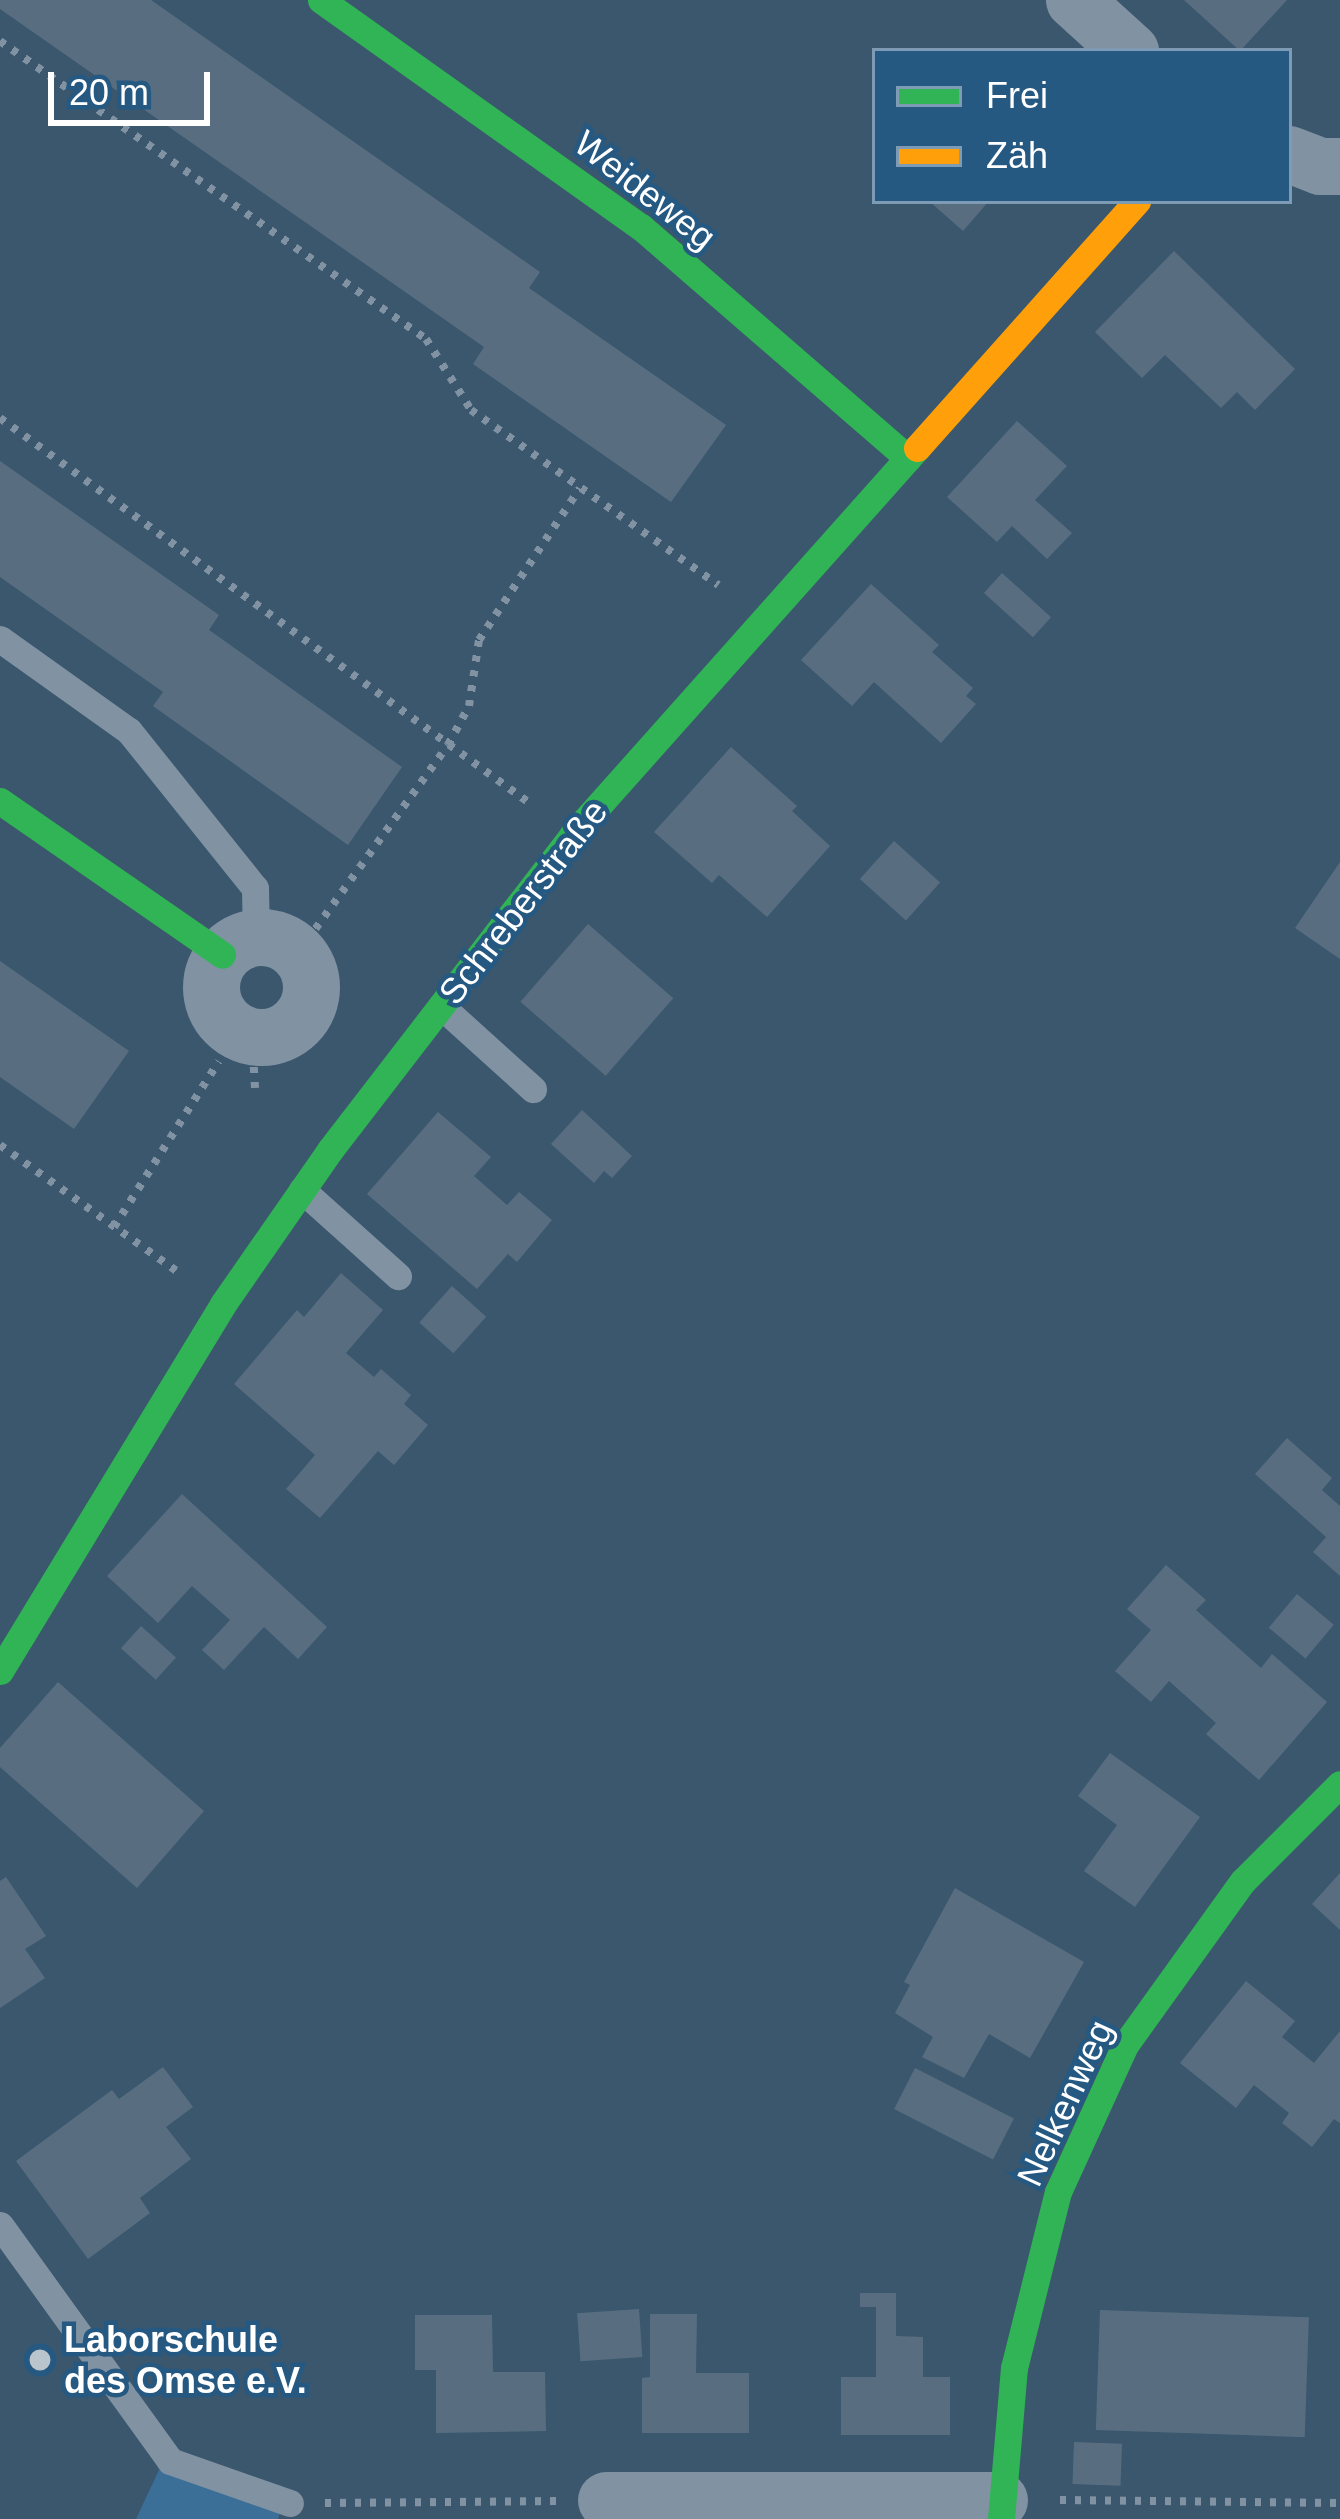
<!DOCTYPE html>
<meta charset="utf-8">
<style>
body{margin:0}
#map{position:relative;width:1340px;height:2519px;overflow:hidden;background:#3b576d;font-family:Helvetica,sans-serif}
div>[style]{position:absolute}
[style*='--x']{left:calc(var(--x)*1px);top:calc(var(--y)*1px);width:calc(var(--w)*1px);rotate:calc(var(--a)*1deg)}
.green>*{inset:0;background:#3b6f98}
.building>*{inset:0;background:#586e80;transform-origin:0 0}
.path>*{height:8px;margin-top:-4px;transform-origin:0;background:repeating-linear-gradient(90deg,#8193a3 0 6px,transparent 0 15px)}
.lane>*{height:27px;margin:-13.5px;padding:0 13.5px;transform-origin:13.5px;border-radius:13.5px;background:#8193a3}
.street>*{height:57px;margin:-28.5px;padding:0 28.5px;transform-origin:28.5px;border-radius:28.5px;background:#8193a3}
.street>.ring{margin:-28.5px;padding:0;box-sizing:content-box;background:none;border:57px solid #8193a3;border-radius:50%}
.fast>*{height:27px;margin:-13.5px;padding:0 13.5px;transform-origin:13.5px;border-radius:13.5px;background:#30b455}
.slow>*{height:27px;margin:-13.5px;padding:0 13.5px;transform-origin:13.5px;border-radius:13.5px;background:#ff9f0a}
.dots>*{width:33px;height:33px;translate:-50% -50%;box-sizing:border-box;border:6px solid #265982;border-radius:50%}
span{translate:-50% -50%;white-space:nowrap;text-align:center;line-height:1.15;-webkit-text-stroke:9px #265982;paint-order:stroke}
.street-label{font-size:36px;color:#fff}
.poi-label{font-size:36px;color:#fff;font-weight:700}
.left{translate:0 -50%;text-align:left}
.legend{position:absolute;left:872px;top:48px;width:420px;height:156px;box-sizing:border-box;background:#265982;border:3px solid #7d9bb4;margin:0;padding:15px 21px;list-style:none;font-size:36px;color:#fff}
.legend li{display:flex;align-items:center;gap:24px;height:60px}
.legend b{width:60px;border:3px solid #7d9bb4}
.scale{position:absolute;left:48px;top:72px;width:162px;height:54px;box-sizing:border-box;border:6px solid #fff;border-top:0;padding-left:15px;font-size:36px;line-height:42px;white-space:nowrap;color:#fff;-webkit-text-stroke:9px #265982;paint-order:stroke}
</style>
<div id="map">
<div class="green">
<div style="clip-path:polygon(159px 2470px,281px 2509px,278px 2519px,136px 2519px)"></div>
</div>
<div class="building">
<div style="clip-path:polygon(0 0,151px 0,540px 272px,529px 288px,726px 425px,671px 502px,473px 364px,484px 347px,0 9px)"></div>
<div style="clip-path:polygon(1184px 0,1287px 0,1240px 51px)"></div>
<div style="clip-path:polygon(929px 201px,989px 201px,963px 231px)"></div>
<div style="clip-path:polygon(1174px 251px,1295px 369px,1255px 410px,1237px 392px,1221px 408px,1165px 355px,1142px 378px,1095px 332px)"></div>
<div style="clip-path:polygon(1017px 421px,1067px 466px,1035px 500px,1072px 533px,1047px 559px,1012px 526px,997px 542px,947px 497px)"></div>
<div style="clip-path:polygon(0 461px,219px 615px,209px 630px,402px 767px,348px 845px,153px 706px,163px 692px,0 577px)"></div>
<div style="left:1002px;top:573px;width:66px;height:27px;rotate:42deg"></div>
<div style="clip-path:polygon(871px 584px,939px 645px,932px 652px,973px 688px,966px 696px,976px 704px,941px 743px,874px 682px,852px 706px,801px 660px)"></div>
<div style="clip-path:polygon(731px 747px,797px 806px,792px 811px,830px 846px,767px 917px,719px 875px,712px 883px,654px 832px)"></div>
<div style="left:894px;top:841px;width:62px;height:51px;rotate:42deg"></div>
<div style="clip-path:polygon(1340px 862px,1340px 959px,1295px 928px)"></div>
<div style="left:588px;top:924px;width:113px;height:103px;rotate:41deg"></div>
<div style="clip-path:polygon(0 961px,129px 1051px,74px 1129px,0 1077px)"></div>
<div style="clip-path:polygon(582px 1110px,632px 1156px,612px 1178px,604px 1171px,594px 1183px,551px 1144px)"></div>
<div style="clip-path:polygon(438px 1112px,491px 1157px,474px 1176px,507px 1205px,519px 1192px,552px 1220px,517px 1262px,508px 1254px,477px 1289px,367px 1194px)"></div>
<div style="clip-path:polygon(341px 1273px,383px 1310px,346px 1353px,374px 1377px,381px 1369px,411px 1395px,404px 1404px,428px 1425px,394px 1465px,378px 1451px,320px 1518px,286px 1489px,315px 1455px,234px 1384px,297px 1310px,304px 1317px)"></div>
<div style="left:452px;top:1286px;width:46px;height:49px;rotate:42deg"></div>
<div style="clip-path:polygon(1287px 1438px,1332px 1478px,1322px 1490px,1340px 1506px,1340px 1576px,1313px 1552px,1326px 1537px,1255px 1474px)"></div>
<div style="clip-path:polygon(182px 1494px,327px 1627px,298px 1659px,264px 1627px,224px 1670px,202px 1650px,230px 1620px,192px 1586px,158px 1623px,107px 1576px)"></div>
<div style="clip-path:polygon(1166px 1565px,1206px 1600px,1196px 1610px,1261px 1668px,1272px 1654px,1327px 1702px,1259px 1780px,1206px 1734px,1216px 1723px,1169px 1681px,1151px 1702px,1115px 1671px,1151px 1630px,1127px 1609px)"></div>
<div style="left:1297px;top:1594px;width:48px;height:44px;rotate:40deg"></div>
<div style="left:141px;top:1626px;width:47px;height:30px;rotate:42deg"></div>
<div style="clip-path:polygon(58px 1682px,204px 1811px,137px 1888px,0 1767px,0 1748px)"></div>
<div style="clip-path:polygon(1110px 1753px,1200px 1817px,1135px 1907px,1084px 1871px,1117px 1825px,1078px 1796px)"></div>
<div style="clip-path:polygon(1340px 1873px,1340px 1930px,1312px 1904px)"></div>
<div style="clip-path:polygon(6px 1877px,46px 1936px,25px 1949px,45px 1978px,0 2008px,0 1881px)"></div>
<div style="clip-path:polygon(955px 1888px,1084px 1962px,1030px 2058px,989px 2034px,964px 2078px,922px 2057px,933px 2037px,895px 2013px,910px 1985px,904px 1982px)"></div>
<div style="clip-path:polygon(1246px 1981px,1295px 2021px,1282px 2037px,1314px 2063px,1340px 2031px,1340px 2123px,1334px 2119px,1312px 2147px,1282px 2123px,1289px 2113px,1254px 2085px,1236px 2108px,1180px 2063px)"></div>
<div style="clip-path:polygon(163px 2067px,193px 2107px,166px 2127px,191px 2159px,140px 2198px,150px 2213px,88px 2259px,16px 2161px,112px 2090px,119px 2099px)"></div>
<div style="left:915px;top:2068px;width:111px;height:46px;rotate:27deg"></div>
<div style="clip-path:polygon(860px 2293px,896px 2293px,896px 2336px,923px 2337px,923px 2377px,950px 2377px,950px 2435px,841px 2435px,841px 2377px,876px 2377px,876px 2307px,860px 2307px)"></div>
<div style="left:639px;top:2309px;width:48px;height:62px;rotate:86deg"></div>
<div style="left:1100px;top:2310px;width:209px;height:120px;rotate:2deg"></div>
<div style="clip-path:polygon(650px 2314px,697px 2314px,696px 2373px,749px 2373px,749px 2433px,642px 2433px,642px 2378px,650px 2377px)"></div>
<div style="clip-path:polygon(415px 2315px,492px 2315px,493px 2372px,545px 2372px,546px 2431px,436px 2433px,436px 2370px,415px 2370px)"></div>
<div style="left:1074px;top:2442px;width:48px;height:42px;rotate:2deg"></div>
</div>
<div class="path">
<div style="--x:0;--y:41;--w:520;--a:34.97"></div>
<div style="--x:426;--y:339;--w:84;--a:57.6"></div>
<div style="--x:471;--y:410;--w:303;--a:35.3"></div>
<div style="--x:0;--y:418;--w:653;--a:36.03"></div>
<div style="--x:298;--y:953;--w:256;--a:-54.2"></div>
<div style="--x:448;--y:745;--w:44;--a:-61.7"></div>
<div style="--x:469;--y:706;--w:67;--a:-81.4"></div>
<div style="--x:479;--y:640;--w:182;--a:-56.4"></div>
<div style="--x:252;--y:1037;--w:51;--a:86.6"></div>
<div style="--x:0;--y:1145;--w:219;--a:35.5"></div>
<div style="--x:114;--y:1227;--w:196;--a:-57.7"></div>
<div style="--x:1060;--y:2500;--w:280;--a:0.6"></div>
<div style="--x:325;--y:2503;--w:231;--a:-0.5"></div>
</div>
<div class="lane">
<div style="--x:0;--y:639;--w:158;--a:35.5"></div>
<div style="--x:129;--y:731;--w:201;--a:51.3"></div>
<div style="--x:255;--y:888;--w:50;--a:88.9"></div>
<div style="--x:441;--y:1006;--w:124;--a:42.1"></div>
<div style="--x:302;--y:1190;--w:129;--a:41.9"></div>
<div style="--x:0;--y:2225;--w:291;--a:54.2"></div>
<div style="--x:170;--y:2461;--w:127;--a:19.3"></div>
</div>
<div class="street">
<div style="--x:1074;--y:0;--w:76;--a:42.3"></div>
<div style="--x:1289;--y:154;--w:33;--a:21"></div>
<div style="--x:1320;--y:166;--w:20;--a:0"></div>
<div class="ring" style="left:211px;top:937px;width:43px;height:43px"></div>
<div style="--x:606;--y:2500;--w:393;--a:0"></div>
</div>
<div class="fast">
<div style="--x:321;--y:0;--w:392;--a:35.4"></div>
<div style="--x:641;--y:227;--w:353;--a:40.9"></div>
<div style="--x:0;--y:801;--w:270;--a:34.7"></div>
<div style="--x:0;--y:1671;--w:429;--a:-58.7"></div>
<div style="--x:223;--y:1304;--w:188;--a:-55.2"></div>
<div style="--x:330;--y:1150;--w:399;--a:-52.4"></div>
<div style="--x:573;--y:834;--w:517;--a:-48.29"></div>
<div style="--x:1001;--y:2519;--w:152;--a:-85.1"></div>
<div style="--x:1014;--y:2368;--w:181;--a:-76"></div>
<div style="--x:1058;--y:2192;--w:162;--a:-65.5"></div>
<div style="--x:1125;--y:2045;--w:202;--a:-54.3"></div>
<div style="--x:1243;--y:1881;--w:137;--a:-45"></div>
</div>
<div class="slow">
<div style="--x:917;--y:448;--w:331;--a:-48.3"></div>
</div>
<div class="dots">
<div style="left:40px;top:2360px;background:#bac4cc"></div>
</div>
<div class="street-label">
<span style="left:645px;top:190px;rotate:38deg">Weideweg</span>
<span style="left:523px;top:902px;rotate:-52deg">Schreberstraße</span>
<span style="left:1065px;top:2103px;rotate:-65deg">Nelkenweg</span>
</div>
<div class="poi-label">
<span class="left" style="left:64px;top:2360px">Laborschule<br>des Omse e.V.</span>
</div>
<ul class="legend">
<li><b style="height:15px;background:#30b455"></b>Frei</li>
<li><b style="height:15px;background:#ff9f0a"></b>Zäh</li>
</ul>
<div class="scale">20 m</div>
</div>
